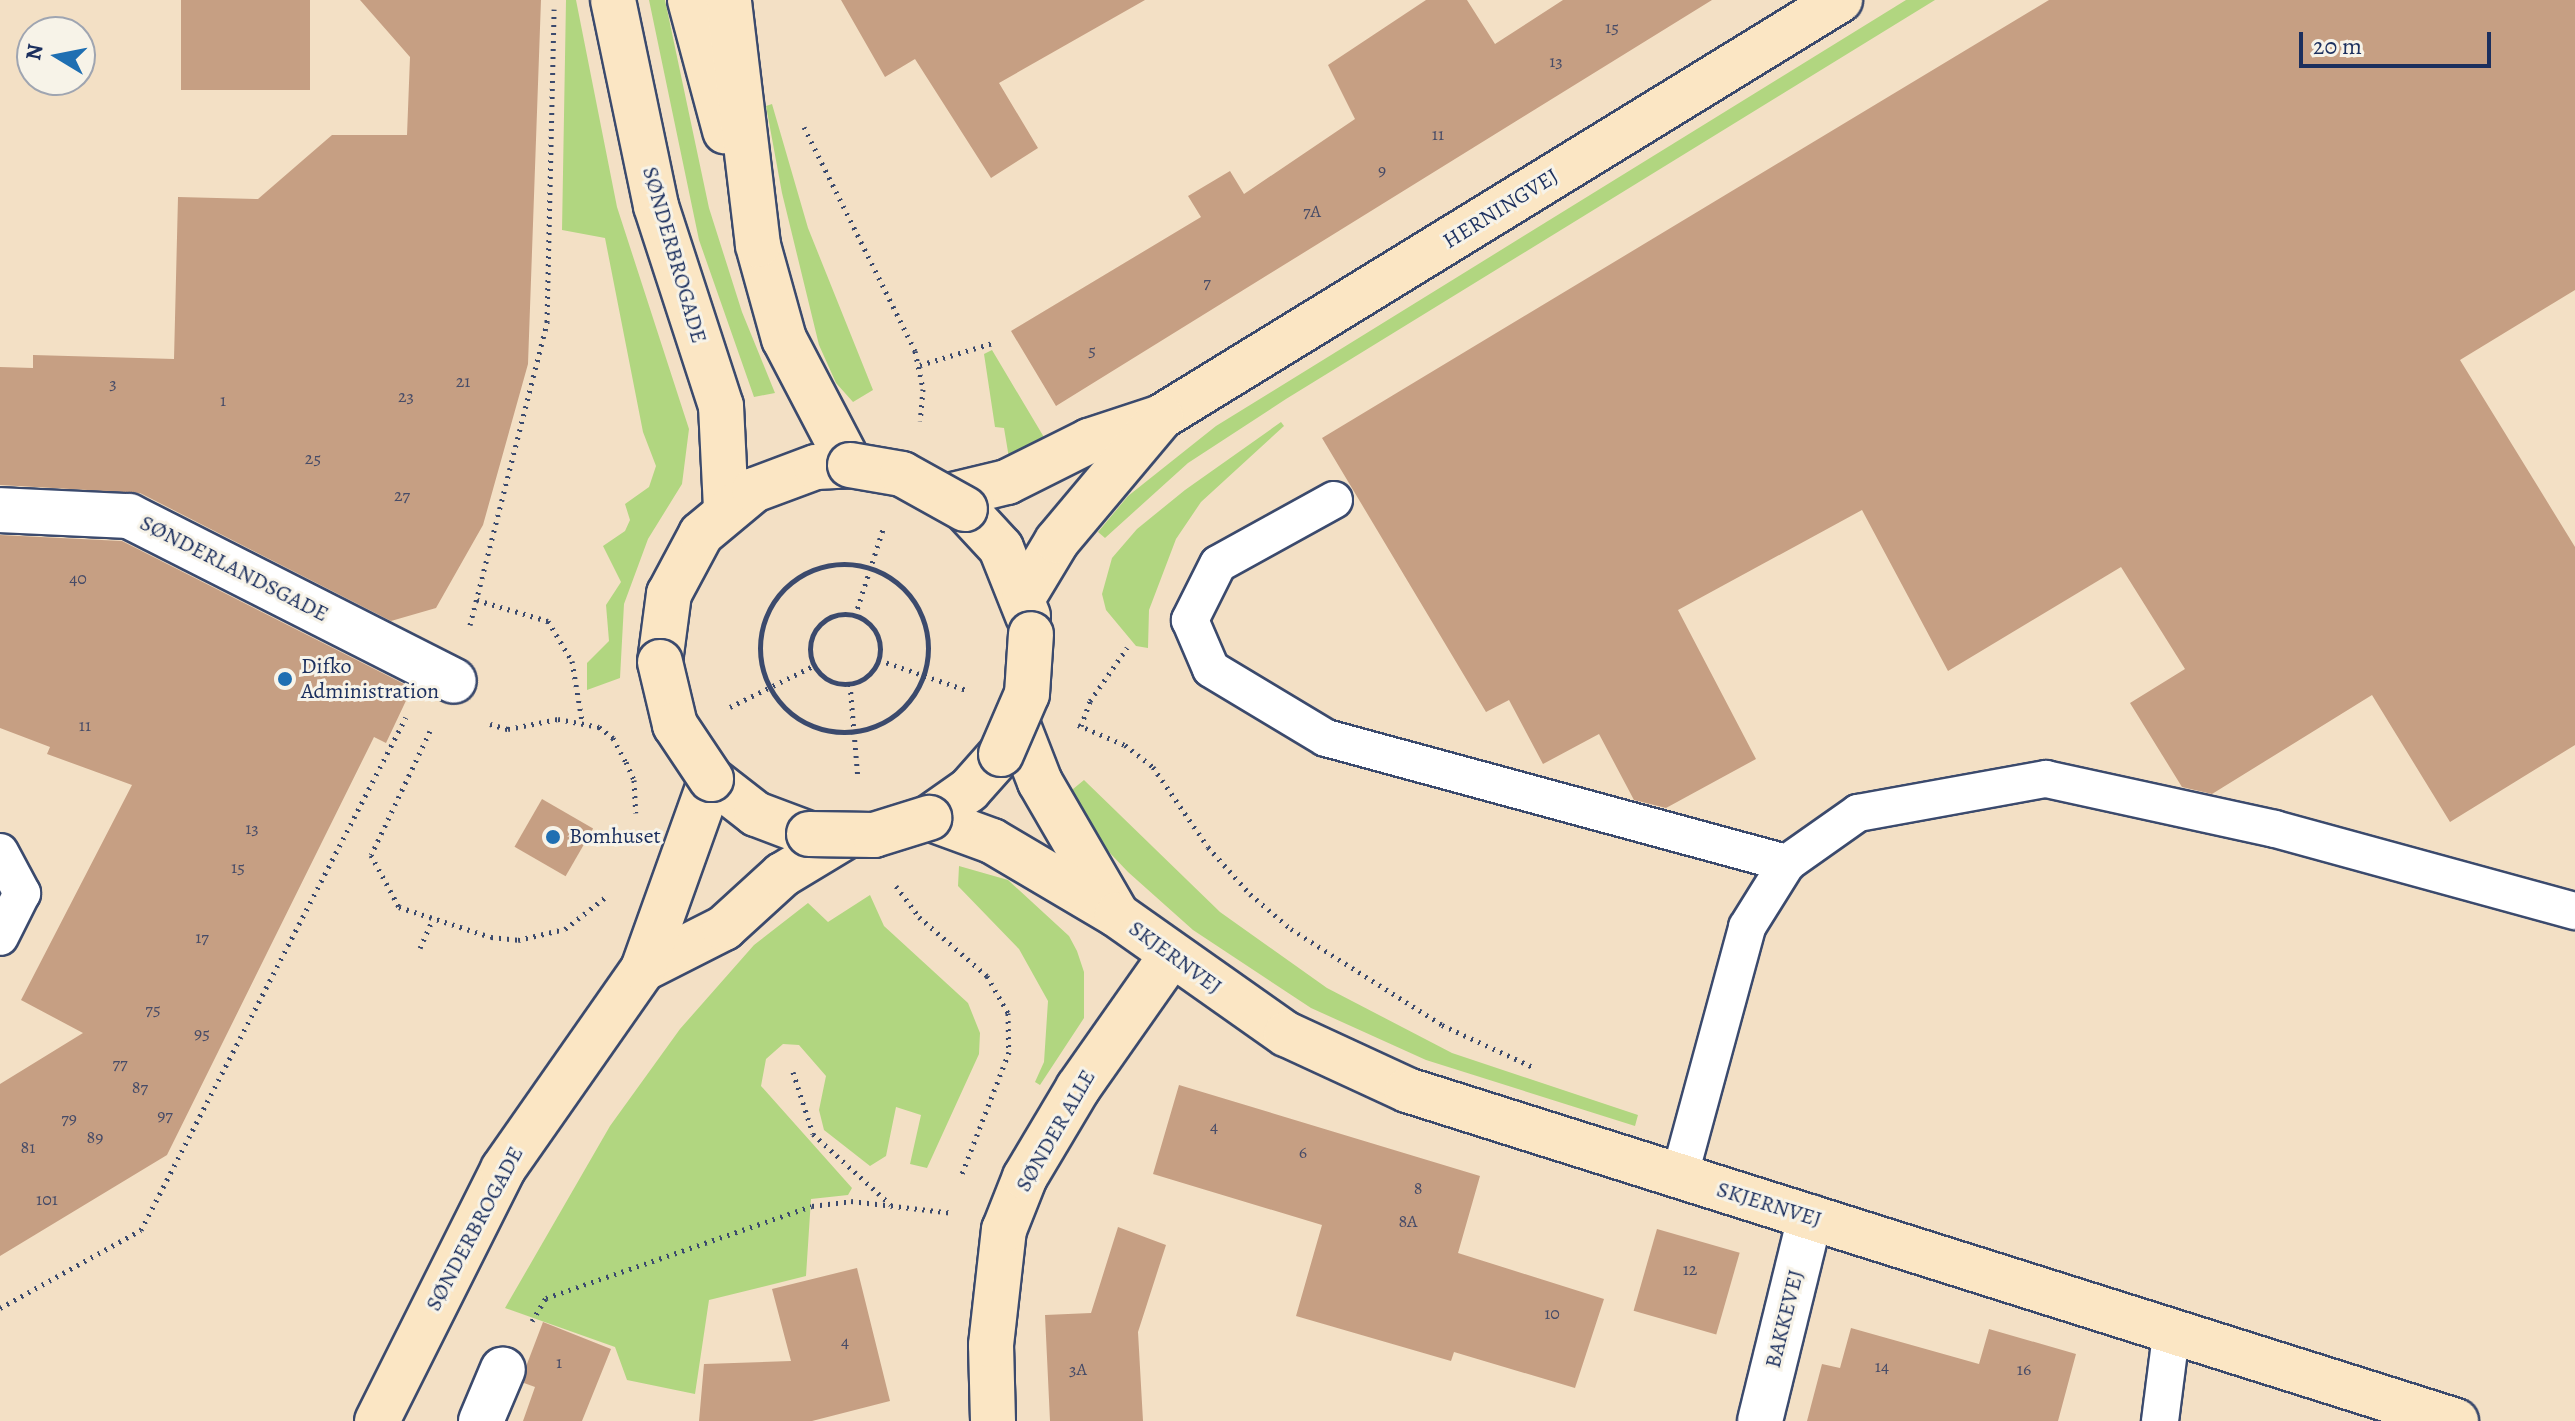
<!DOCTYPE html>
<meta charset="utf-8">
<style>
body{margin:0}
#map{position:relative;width:2575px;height:1421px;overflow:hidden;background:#f3e0c5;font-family:Alegreya,serif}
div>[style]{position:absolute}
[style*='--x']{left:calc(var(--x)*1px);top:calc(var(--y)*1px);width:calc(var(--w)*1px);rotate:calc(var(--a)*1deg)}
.green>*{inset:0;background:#b1d680}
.building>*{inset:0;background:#c69f83;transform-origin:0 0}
.path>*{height:5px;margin-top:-2.5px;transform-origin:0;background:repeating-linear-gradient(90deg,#3b4a6d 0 2px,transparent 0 8px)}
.path>.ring{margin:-2.5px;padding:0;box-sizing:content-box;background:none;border:5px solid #3b4a6d;border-radius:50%}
.roads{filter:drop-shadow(2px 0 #3b4a6d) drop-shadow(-2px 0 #3b4a6d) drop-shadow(0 2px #3b4a6d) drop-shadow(0 -2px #3b4a6d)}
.lane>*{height:36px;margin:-18px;padding:0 18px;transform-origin:18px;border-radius:18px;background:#fff}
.street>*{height:44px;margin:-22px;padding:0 22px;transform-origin:22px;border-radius:22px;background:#fff}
.secondary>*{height:44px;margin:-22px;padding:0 22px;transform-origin:22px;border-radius:22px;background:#fbe6c4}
.bridges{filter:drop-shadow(2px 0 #3b4a6d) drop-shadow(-2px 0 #3b4a6d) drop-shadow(0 2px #3b4a6d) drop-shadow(0 -2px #3b4a6d)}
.secondary-bridge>*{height:44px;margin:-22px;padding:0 22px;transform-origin:22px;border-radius:22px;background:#fbe6c4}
.dots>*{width:22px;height:22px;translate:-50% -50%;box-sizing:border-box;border:4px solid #f7f3e8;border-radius:50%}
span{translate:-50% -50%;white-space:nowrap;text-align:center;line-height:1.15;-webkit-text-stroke:6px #f7f3e8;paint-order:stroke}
.number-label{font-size:18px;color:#464b67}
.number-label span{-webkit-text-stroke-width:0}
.street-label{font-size:22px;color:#1b2f5e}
.poi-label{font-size:22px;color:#1b2f5e}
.left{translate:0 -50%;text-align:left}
.north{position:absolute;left:16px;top:16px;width:80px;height:80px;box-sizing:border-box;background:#f7f3e8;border:2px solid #9fa5b1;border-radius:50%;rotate:280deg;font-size:22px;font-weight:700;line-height:32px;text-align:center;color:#1b2f5e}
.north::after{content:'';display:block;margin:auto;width:28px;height:36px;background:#1f6fb2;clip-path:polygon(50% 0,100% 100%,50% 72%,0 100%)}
.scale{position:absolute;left:2299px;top:32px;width:192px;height:36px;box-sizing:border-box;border:4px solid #1b2f5e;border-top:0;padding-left:10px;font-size:24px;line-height:28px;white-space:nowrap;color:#1b2f5e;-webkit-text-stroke:6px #f7f3e8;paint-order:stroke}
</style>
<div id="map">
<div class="green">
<div style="clip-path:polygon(566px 0,576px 0,617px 207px,689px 429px,682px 484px,648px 539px,624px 604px,620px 678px,587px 690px,587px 663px,609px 641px,606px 605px,621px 582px,603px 546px,625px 531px,630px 520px,625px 504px,649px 487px,656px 466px,643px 432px,605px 238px,562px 230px)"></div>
<div style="clip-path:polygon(649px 0,665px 0,709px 208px,742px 312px,775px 393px,754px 397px,699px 240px)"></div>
<div style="clip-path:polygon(1906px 0,1935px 0,1286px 399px,1188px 463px,1105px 538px,1098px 532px,1128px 496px,1216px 426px)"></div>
<div style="clip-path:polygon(772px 104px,808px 228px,873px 390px,853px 402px,836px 383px,819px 345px,782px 193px,766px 106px)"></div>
<div style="clip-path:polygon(992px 350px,1048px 444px,1009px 458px,1004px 428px,995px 427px,984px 354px)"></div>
<div style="clip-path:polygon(1281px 422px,1284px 426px,1201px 502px,1176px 539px,1149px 610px,1148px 648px,1136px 646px,1106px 610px,1102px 594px,1112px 558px,1137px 529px,1185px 490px)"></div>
<div style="clip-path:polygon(1084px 780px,1220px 912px,1327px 988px,1452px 1053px,1638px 1115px,1635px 1126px,1426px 1060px,1311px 1008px,1193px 930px,1128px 872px,1089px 831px,1067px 794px)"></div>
<div style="clip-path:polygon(959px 866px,1008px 880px,1069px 936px,1077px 951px,1084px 972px,1084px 1018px,1040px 1085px,1035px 1082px,1044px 1062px,1048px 1001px,1019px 949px,958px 886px)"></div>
<div style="clip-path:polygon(870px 895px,884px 926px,968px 1003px,980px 1033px,979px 1054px,927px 1168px,910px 1164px,921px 1115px,896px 1107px,886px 1156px,870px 1166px,824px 1130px,819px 1110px,826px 1076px,799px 1045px,783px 1044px,766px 1059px,761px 1086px,852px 1188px,848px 1195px,811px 1199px,806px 1276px,709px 1300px,695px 1394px,627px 1380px,615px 1347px,505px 1308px,610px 1126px,680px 1029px,754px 945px,808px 903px,828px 922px)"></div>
</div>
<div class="building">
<div style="left:181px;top:0;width:129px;height:90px"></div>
<div style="clip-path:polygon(360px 0,541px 0,528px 364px,483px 525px,436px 608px,391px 621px,140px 493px,0 485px,0 367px,33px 368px,33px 355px,174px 359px,178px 197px,258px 199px,332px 135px,407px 135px,410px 57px)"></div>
<div style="clip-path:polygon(841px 0,1145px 0,999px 83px,1038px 148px,991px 178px,915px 59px,885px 77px)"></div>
<div style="clip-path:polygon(1426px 0,1467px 0,1495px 44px,1563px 0,1712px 0,1056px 406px,1011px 331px,1201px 217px,1188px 196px,1230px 171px,1244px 194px,1355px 119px,1328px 65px)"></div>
<div style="clip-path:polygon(2049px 0,2575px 0,2575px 290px,2460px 360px,2575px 547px,2575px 745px,2450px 822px,2372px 695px,2212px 794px,2182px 787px,2130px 703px,2185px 669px,2121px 567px,1948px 671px,1862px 510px,1678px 610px,1756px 759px,1666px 808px,1634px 800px,1599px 734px,1543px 764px,1509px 700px,1486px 712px,1322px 438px)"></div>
<div style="clip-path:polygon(0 535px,122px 541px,412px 688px,386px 743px,374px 737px,167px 1155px,0 1256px,0 1084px,83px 1033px,21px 1000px,132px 785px,47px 754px,50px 747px,0 728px)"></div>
<div style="left:542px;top:799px;width:59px;height:55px;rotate:30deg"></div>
<div style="clip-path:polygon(1179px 1085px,1480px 1176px,1458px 1253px,1604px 1299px,1575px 1388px,1454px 1352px,1451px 1361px,1296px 1316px,1322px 1225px,1153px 1174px)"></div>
<div style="clip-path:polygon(1118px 1227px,1166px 1245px,1138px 1332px,1143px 1421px,1050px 1421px,1045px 1315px,1091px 1313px)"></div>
<div style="left:1657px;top:1229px;width:86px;height:85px;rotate:16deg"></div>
<div style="clip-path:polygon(857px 1268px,890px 1401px,812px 1421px,699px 1421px,704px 1364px,791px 1361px,772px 1289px)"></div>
<div style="clip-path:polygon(543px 1322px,611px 1349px,582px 1421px,523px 1421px,535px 1387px,524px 1383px,527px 1364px)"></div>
<div style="clip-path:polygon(1851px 1328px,1979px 1364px,1989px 1329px,2076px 1354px,2058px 1421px,1807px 1421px,1822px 1364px,1840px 1368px)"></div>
</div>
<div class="path">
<div style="--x:804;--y:127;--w:250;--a:63.6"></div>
<div style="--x:915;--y:351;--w:39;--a:78"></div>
<div style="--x:923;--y:389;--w:32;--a:95"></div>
<div style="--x:920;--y:365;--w:79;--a:-16.8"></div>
<div class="ring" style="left:760px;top:564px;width:163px;height:163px"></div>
<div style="--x:477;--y:600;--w:74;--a:16.5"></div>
<div style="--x:548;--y:621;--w:47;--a:59"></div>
<div style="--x:572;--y:661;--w:61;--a:80.5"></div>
<div class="ring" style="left:810px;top:614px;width:65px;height:65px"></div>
<div style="--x:855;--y:616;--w:95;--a:-72.1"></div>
<div style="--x:470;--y:625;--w:313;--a:-75.7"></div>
<div style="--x:547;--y:322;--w:313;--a:-88.7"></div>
<div style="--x:879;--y:660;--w:95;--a:19"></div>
<div style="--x:850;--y:684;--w:95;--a:85.2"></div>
<div style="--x:730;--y:707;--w:95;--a:-26.3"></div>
<div style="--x:490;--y:724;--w:19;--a:16"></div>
<div style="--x:508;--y:729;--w:51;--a:-11.3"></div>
<div style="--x:558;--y:719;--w:42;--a:11"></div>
<div style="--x:599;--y:727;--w:18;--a:38"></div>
<div style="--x:613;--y:738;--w:27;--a:62"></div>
<div style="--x:626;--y:762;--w:20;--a:66"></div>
<div style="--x:634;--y:780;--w:33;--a:87"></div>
<div style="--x:1078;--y:725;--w:51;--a:23.1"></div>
<div style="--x:1125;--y:745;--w:36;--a:38"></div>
<div style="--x:1153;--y:767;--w:97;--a:55.5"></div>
<div style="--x:1208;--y:847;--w:63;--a:48.2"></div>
<div style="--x:1250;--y:894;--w:54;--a:40.5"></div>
<div style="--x:1291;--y:929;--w:179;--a:32.4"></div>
<div style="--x:1442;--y:1025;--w:102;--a:24.8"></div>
<div style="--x:1081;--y:726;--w:27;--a:-70"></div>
<div style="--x:1090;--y:701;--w:65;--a:-55.1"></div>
<div style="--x:430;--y:731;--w:137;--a:115.4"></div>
<div style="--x:371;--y:855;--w:59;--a:61.7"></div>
<div style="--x:399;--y:907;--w:97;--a:18.1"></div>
<div style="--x:491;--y:937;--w:27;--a:6"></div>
<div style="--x:518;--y:940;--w:48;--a:-13.2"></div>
<div style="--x:565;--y:929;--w:53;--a:-38.2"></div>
<div style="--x:896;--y:886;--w:39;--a:53"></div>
<div style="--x:919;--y:917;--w:90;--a:40.9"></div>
<div style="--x:987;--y:976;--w:43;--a:60.4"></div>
<div style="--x:1008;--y:1013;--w:39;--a:89"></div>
<div style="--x:1009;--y:1052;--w:131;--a:111.1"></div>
<div style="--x:420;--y:948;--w:32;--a:-66"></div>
<div style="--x:793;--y:1072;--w:65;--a:72.1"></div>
<div style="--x:813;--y:1134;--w:105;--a:42.3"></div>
<div style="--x:0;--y:1308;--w:161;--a:-29"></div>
<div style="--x:141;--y:1230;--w:577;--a:-62.68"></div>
<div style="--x:532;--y:1321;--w:27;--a:-59"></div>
<div style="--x:546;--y:1298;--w:281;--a:-19.1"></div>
<div style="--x:812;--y:1206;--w:39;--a:-7"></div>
<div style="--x:851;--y:1201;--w:103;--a:6.7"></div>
</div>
<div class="roads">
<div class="lane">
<div style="--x:1334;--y:500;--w:132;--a:151.1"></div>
<div style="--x:1218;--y:564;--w:63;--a:116.6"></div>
<div style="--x:1190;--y:620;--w:53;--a:66.8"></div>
<div style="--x:1211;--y:669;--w:134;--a:31"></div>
<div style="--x:1326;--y:738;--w:478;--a:15.2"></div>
<div style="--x:0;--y:852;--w:47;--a:61.8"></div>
<div style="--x:22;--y:893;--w:49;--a:116.6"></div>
<div style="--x:1679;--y:1178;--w:260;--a:-74.8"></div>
<div style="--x:1747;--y:927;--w:75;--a:-58"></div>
<div style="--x:1787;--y:863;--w:87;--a:-35.2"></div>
<div style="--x:1858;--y:813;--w:191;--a:-10.3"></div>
<div style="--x:2046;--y:779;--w:234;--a:12.3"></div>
<div style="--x:2275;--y:829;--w:311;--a:15.3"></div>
<div style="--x:2160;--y:1421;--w:87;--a:-82.7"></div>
</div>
<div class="street">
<div style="--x:0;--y:510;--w:129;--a:2.7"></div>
<div style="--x:129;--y:516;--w:364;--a:26.9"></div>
<div style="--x:481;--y:1421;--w:56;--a:-67.1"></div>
<div style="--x:1760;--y:1421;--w:210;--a:-76.2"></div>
</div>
<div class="secondary">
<div style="--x:613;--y:0;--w:210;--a:78.2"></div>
<div style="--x:656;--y:206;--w:210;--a:72"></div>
<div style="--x:721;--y:406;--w:103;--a:87.2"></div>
<div style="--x:690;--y:0;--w:136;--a:75"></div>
<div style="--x:949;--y:496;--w:60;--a:-13.6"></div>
<div style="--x:1007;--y:482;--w:92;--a:-26.6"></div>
<div style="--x:1089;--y:441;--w:76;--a:-18.4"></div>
<div style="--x:1161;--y:417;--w:797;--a:-31.56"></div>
<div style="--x:965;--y:509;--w:53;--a:47.3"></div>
<div style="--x:1001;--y:548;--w:73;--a:68.3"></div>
<div style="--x:1024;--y:596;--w:64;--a:-59"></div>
<div style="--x:1057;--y:541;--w:162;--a:-50"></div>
<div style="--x:660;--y:662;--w:69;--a:-82.5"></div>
<div style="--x:669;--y:594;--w:68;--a:-61.9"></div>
<div style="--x:701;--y:534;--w:69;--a:-39.7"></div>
<div style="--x:754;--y:490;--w:66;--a:-20.4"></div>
<div style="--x:816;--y:467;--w:34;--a:-3"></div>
<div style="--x:850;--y:465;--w:142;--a:-117.6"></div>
<div style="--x:784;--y:339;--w:98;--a:-105.5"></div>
<div style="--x:758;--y:245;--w:247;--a:-96.8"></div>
<div style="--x:1017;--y:723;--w:63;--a:68.7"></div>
<div style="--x:1040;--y:782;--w:151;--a:59.9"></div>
<div style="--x:929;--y:818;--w:67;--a:20.1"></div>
<div style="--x:992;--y:841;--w:145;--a:30.6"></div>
<div style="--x:1117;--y:915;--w:207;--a:35.2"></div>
<div style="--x:1286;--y:1034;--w:133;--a:24.8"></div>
<div style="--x:1407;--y:1090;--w:1100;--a:17.51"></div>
<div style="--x:929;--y:818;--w:49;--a:-35"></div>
<div style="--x:969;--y:790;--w:48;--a:-48.4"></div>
<div style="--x:643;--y:969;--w:91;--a:-26.8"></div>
<div style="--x:724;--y:928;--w:79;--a:-42.4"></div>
<div style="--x:782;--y:875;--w:74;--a:-31.1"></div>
<div style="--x:377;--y:1421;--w:282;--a:-63.4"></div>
<div style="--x:503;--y:1169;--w:244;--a:-55"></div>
<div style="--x:643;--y:969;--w:202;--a:-70.3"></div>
<div style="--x:711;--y:779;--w:57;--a:37.9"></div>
<div style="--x:756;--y:814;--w:57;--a:20.7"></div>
<div style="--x:993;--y:1421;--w:76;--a:-91.5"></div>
<div style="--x:991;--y:1345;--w:116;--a:-83.6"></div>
<div style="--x:1004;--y:1230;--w:57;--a:-68.4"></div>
<div style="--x:1025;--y:1177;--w:104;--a:-59.2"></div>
<div style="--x:1078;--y:1088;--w:160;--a:-54.9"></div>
</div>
</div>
<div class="bridges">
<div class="secondary-bridge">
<div style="--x:850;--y:465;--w:53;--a:9.8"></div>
<div style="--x:902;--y:474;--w:72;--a:29.1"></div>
<div style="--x:660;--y:662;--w:65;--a:76.6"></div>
<div style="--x:675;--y:725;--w:65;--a:56.3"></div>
<div style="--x:1001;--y:754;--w:65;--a:-66.6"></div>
<div style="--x:1027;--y:694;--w:60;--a:-86.2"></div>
<div style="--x:809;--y:834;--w:65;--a:0.9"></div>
<div style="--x:874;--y:835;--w:58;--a:-17.2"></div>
</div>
</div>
<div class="dots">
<div style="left:285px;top:679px;background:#1f6fb2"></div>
<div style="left:553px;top:837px;background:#1f6fb2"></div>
</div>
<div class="number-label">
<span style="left:1612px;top:27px">15</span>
<span style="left:1556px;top:61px">13</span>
<span style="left:1438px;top:134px">11</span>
<span style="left:1382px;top:170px">9</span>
<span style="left:1312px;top:211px">7A</span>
<span style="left:1207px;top:282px">7</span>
<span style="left:1092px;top:350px">5</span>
<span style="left:463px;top:381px">21</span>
<span style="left:113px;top:383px">3</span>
<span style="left:406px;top:396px">23</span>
<span style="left:223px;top:400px">1</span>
<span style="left:313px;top:458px">25</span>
<span style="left:402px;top:495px">27</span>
<span style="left:78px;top:578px">40</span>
<span style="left:85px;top:725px">11</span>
<span style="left:252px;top:828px">13</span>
<span style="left:238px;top:867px">15</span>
<span style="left:202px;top:937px">17</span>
<span style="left:153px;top:1009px">75</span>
<span style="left:202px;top:1033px">95</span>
<span style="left:120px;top:1063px">77</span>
<span style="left:140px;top:1087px">87</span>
<span style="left:165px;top:1115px">97</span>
<span style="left:69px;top:1118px">79</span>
<span style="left:1214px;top:1126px">4</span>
<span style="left:95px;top:1137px">89</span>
<span style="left:28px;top:1147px">81</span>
<span style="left:1303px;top:1152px">6</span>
<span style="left:1418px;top:1188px">8</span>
<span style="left:47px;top:1199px">101</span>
<span style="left:1408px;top:1221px">8A</span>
<span style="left:1690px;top:1269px">12</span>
<span style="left:1552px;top:1313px">10</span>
<span style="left:845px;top:1341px">4</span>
<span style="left:559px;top:1362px">1</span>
<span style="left:1882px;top:1366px">14</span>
<span style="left:1078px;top:1369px">3A</span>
<span style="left:2024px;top:1369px">16</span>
</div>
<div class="street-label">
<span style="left:1501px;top:209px;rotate:-32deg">HERNINGVEJ</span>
<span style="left:674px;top:255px;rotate:74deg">SØNDERBROGADE</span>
<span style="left:234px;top:569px;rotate:27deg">SØNDERLANDSGADE</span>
<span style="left:1175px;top:958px;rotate:36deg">SKJERNVEJ</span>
<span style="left:1056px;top:1131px;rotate:-60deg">SØNDER ALLE</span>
<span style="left:1769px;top:1205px;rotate:17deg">SKJERNVEJ</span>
<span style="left:475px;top:1229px;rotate:-62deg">SØNDERBROGADE</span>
<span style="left:1785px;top:1319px;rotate:-76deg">BAKKEVEJ</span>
</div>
<div class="poi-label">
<span class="left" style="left:301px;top:679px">Difko<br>Administration</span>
<span class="left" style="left:569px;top:837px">Bomhuset</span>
</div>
<div class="north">N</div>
<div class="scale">20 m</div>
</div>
